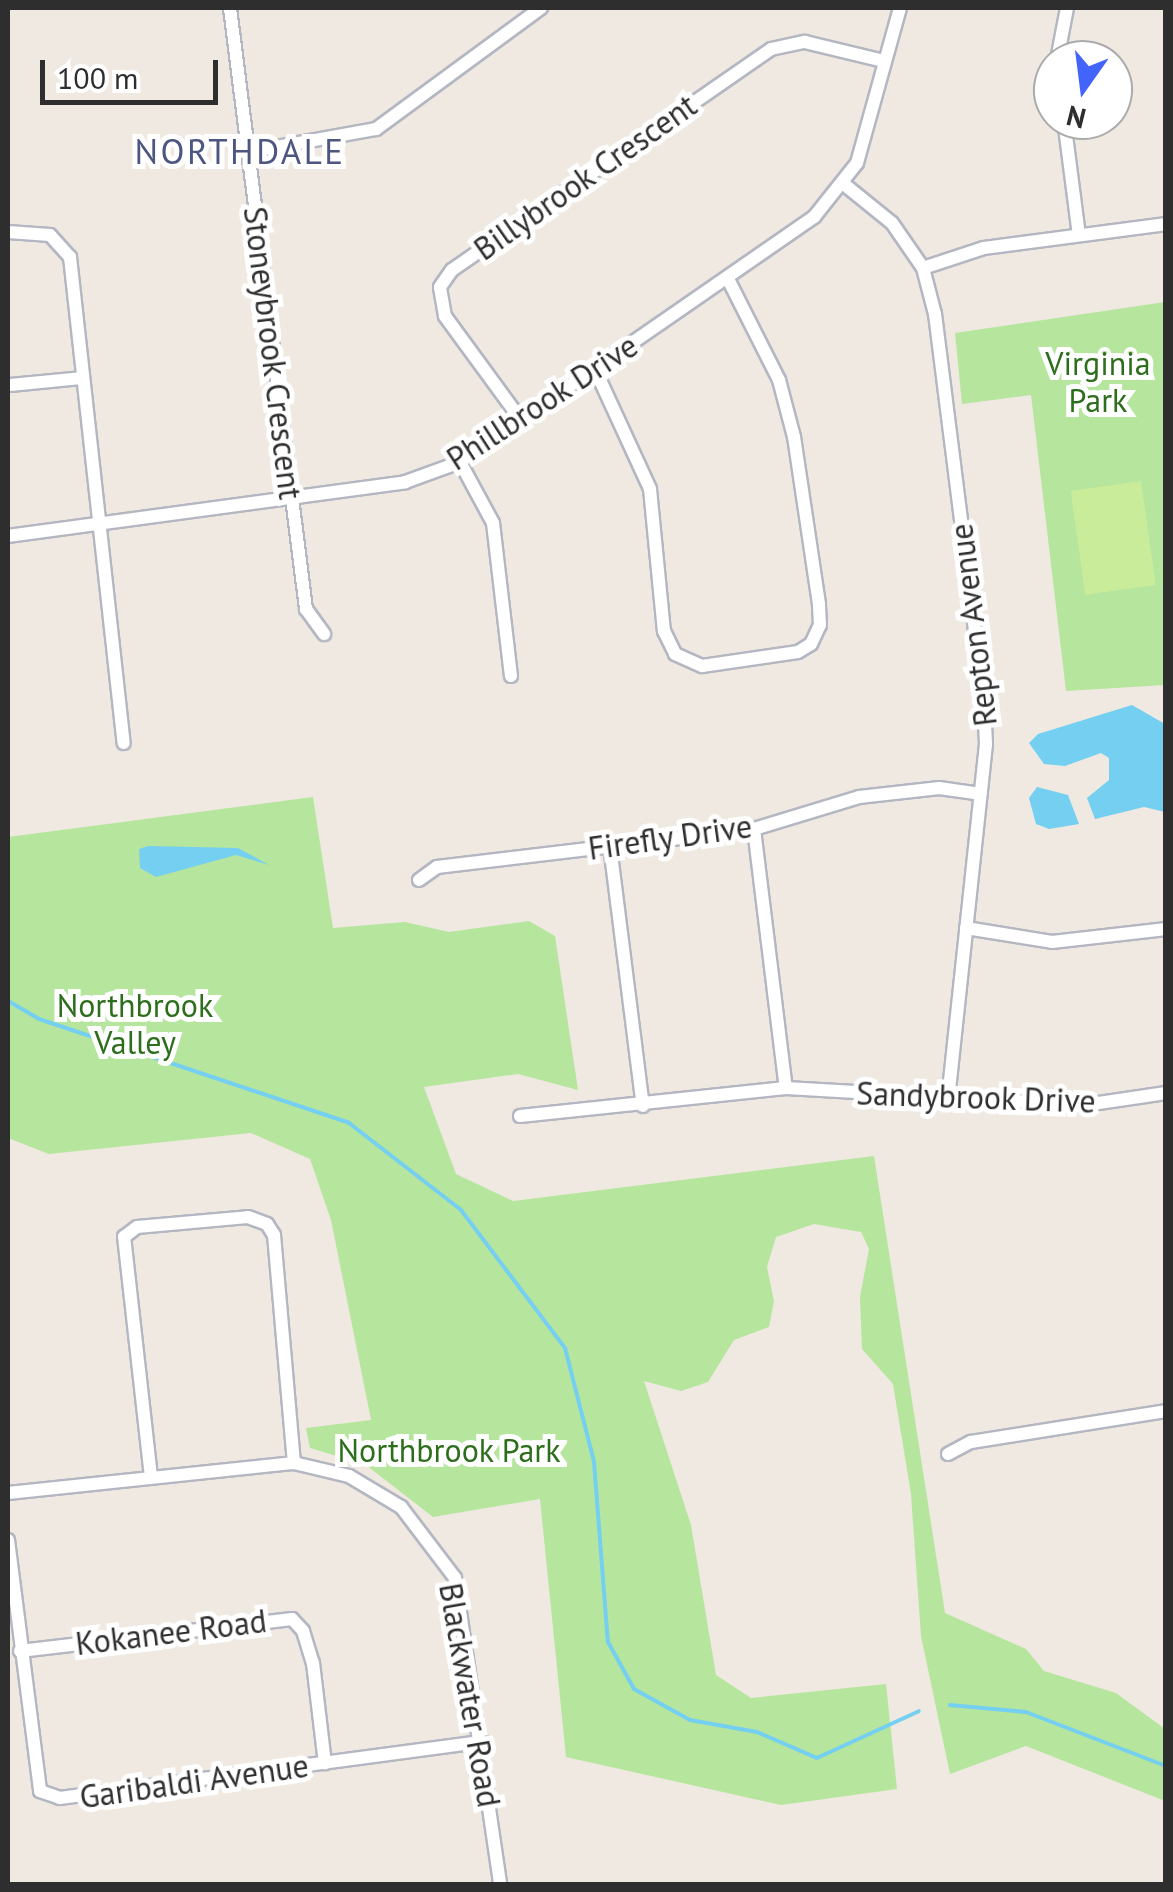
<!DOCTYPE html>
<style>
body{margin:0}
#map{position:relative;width:1173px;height:1892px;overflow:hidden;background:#efe9e1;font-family:"PT Sans",sans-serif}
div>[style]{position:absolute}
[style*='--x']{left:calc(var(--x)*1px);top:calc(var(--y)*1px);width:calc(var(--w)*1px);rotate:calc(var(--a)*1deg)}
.green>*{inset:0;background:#b6e59e}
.pitch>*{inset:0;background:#c9ec9a;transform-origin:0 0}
.water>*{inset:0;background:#75cff0}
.stream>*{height:4px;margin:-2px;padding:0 2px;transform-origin:2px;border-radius:2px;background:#75cff0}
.roads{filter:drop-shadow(2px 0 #b4b7c1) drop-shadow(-2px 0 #b4b7c1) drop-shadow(0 2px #b4b7c1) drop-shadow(0 -2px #b4b7c1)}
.minor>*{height:12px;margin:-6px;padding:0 6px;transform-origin:6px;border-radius:6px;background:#fff}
span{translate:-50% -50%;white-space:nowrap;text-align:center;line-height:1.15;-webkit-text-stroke:10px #fff;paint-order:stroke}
.street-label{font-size:32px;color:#2e2e2e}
.park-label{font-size:32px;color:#2c6e1b}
.neighbourhood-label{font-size:35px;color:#4d5680;letter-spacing:2.5px}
.frame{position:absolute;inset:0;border:10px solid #2e2e2e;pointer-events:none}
.north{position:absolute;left:1033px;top:40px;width:100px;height:100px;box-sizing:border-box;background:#fff;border:2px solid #ababab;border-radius:50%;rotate:194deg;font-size:28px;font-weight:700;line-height:40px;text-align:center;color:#2e2e2e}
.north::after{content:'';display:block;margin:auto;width:35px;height:45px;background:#4264fb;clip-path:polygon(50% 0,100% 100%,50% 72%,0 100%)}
.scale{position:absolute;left:40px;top:60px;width:178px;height:45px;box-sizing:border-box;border:5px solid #2e2e2e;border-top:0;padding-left:12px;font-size:30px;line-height:35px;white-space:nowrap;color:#2e2e2e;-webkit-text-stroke:8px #fff;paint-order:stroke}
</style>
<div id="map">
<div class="green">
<div style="clip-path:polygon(1165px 302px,1165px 685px,1066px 691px,1031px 395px,962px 404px,955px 333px)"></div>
<div style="clip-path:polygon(313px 797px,333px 928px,405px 922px,449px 932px,529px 921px,555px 936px,578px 1090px,518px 1074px,424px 1087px,456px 1174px,513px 1201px,874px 1156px,945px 1613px,1026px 1649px,1044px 1671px,1116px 1693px,1165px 1729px,1165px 1801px,1026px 1746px,950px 1774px,921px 1636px,911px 1494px,893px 1384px,862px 1349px,860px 1297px,869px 1249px,861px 1232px,814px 1224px,776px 1237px,767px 1267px,774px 1301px,769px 1327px,734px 1340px,708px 1382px,681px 1391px,644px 1381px,691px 1525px,716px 1675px,751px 1698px,886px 1684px,897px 1789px,781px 1805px,566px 1757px,540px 1499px,433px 1517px,366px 1465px,310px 1448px,306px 1428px,371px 1420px,331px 1220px,310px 1159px,251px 1133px,49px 1154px,8px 1138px,8px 837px)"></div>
</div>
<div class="pitch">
<div style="left:1141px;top:481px;width:105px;height:71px;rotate:82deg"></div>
</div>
<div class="water">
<div style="clip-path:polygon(1132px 705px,1165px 724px,1165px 812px,1144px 807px,1095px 819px,1087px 798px,1109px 780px,1109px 758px,1101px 753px,1065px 766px,1044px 764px,1029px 743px,1038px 734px)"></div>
<div style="clip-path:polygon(1037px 787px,1068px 795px,1079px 824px,1049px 829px,1036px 824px,1029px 798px)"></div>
<div style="clip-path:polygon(148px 846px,238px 848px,269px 865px,236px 855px,156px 877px,140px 868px,139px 849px)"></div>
</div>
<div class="stream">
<div style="--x:8;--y:1001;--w:36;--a:30"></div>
<div style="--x:39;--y:1019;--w:327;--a:18.5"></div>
<div style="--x:349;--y:1123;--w:142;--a:37.8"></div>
<div style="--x:461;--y:1210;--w:173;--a:53"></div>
<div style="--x:565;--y:1348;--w:118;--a:75.7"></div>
<div style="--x:594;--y:1462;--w:181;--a:85.6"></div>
<div style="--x:608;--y:1642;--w:54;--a:61"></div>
<div style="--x:634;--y:1689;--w:64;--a:29"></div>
<div style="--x:690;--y:1720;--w:68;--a:10.2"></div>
<div style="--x:757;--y:1732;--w:65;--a:23.4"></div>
<div style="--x:817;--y:1758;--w:112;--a:-24.7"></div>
<div style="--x:950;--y:1705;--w:76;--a:5.3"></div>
<div style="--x:1026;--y:1712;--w:150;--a:21.1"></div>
</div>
<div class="roads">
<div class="minor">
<div style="--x:230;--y:8;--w:606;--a:82.79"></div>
<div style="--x:306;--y:609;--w:31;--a:54"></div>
<div style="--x:1057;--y:60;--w:53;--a:-79.1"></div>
<div style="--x:1064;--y:120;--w:116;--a:82.6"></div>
<div style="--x:248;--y:152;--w:130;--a:-10.2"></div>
<div style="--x:376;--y:129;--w:205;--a:-36.3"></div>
<div style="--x:845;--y:185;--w:60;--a:39"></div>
<div style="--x:892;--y:223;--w:55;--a:55.4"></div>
<div style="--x:923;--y:268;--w:48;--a:75.4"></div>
<div style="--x:935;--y:314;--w:393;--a:82.8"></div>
<div style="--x:984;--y:704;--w:40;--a:87.1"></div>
<div style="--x:986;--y:744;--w:357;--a:96.1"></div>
<div style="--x:8;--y:232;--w:42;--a:4.1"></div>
<div style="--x:50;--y:235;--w:30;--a:48"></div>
<div style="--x:70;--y:257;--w:489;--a:83.7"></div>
<div style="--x:923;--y:268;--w:64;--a:-18.2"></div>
<div style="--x:984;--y:248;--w:184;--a:-7.5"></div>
<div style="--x:594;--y:367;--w:134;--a:65.3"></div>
<div style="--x:650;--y:489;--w:143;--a:84.4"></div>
<div style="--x:664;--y:631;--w:25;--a:64"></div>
<div style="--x:675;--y:654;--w:30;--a:24"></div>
<div style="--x:702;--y:666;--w:97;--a:-8.3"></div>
<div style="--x:798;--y:652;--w:15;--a:-32"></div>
<div style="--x:811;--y:644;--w:21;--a:-65"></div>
<div style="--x:820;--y:625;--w:21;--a:-93"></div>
<div style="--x:819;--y:604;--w:169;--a:-98.5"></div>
<div style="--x:794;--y:437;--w:59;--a:-104.7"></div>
<div style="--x:779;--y:380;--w:113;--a:-116.8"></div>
<div style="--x:11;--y:385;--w:72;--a:-5.6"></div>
<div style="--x:521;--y:420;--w:129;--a:-126.2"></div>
<div style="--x:445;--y:316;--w:29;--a:-100"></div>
<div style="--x:440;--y:287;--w:21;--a:-55"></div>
<div style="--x:452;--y:270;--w:388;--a:-34.7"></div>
<div style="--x:771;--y:49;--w:35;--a:-12"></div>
<div style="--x:805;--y:42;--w:81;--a:13.5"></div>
<div style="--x:460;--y:462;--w:69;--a:61.6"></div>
<div style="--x:493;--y:523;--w:154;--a:83.3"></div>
<div style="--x:8;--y:536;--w:401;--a:-7.7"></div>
<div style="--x:405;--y:482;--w:59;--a:-20"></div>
<div style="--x:460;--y:462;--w:431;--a:-34.7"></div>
<div style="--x:814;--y:217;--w:69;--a:-51.5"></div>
<div style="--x:857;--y:163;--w:161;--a:-74.5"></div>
<div style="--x:754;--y:829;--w:261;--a:83"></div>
<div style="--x:610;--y:846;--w:262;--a:82.8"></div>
<div style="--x:419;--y:880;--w:22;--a:-36"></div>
<div style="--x:437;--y:867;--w:319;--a:-6.8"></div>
<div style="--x:754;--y:829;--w:110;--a:-16.9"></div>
<div style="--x:859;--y:797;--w:81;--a:-6.4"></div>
<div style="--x:939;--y:788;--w:42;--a:8.1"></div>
<div style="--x:966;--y:928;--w:87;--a:9.2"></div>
<div style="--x:1052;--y:942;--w:115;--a:-6.5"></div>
<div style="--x:520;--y:1116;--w:267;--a:-6"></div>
<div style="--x:786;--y:1088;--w:299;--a:3.3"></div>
<div style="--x:1085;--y:1105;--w:82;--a:-8.4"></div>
<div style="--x:948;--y:1454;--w:26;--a:-28"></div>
<div style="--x:971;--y:1442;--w:197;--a:-9"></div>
<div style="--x:151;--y:1477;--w:242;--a:-96.4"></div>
<div style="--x:124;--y:1237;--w:16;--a:-38"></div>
<div style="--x:137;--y:1227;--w:111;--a:-5.1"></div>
<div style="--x:248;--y:1217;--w:20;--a:20"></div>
<div style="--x:267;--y:1224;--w:13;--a:58"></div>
<div style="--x:274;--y:1235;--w:229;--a:85"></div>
<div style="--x:8;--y:1493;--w:288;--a:-6"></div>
<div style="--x:294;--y:1463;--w:57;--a:13.3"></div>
<div style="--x:349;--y:1476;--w:61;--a:30.8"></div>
<div style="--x:401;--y:1507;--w:89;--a:52.7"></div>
<div style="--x:455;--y:1578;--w:309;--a:81.6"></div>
<div style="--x:8;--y:1540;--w:253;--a:82.7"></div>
<div style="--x:40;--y:1791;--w:21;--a:19"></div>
<div style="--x:60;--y:1798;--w:426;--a:-7.6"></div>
<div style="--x:20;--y:1651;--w:274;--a:-6.7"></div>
<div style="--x:292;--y:1619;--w:16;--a:47"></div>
<div style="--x:303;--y:1631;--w:34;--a:73"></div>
<div style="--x:313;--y:1663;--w:101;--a:83.2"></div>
</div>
</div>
<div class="street-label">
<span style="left:585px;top:177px;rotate:-35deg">Billybrook Crescent</span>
<span style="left:273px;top:353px;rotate:83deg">Stoneybrook Crescent</span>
<span style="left:542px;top:402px;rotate:-33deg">Phillbrook Drive</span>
<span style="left:973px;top:625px;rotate:-97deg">Repton Avenue</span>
<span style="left:670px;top:837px;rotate:-8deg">Firefly Drive</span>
<span style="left:976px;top:1097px;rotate:2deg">Sandybrook Drive</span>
<span style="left:171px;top:1632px;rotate:-7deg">Kokanee Road</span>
<span style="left:470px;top:1695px;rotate:80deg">Blackwater Road</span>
<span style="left:194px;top:1781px;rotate:-8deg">Garibaldi Avenue</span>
</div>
<div class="park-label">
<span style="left:1098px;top:382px">Virginia<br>Park</span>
<span style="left:135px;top:1024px">Northbrook<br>Valley</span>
<span style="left:449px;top:1450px">Northbrook Park</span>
</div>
<div class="neighbourhood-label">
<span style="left:240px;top:151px">NORTHDALE</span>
</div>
<div class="frame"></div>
<div class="north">N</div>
<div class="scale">100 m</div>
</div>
